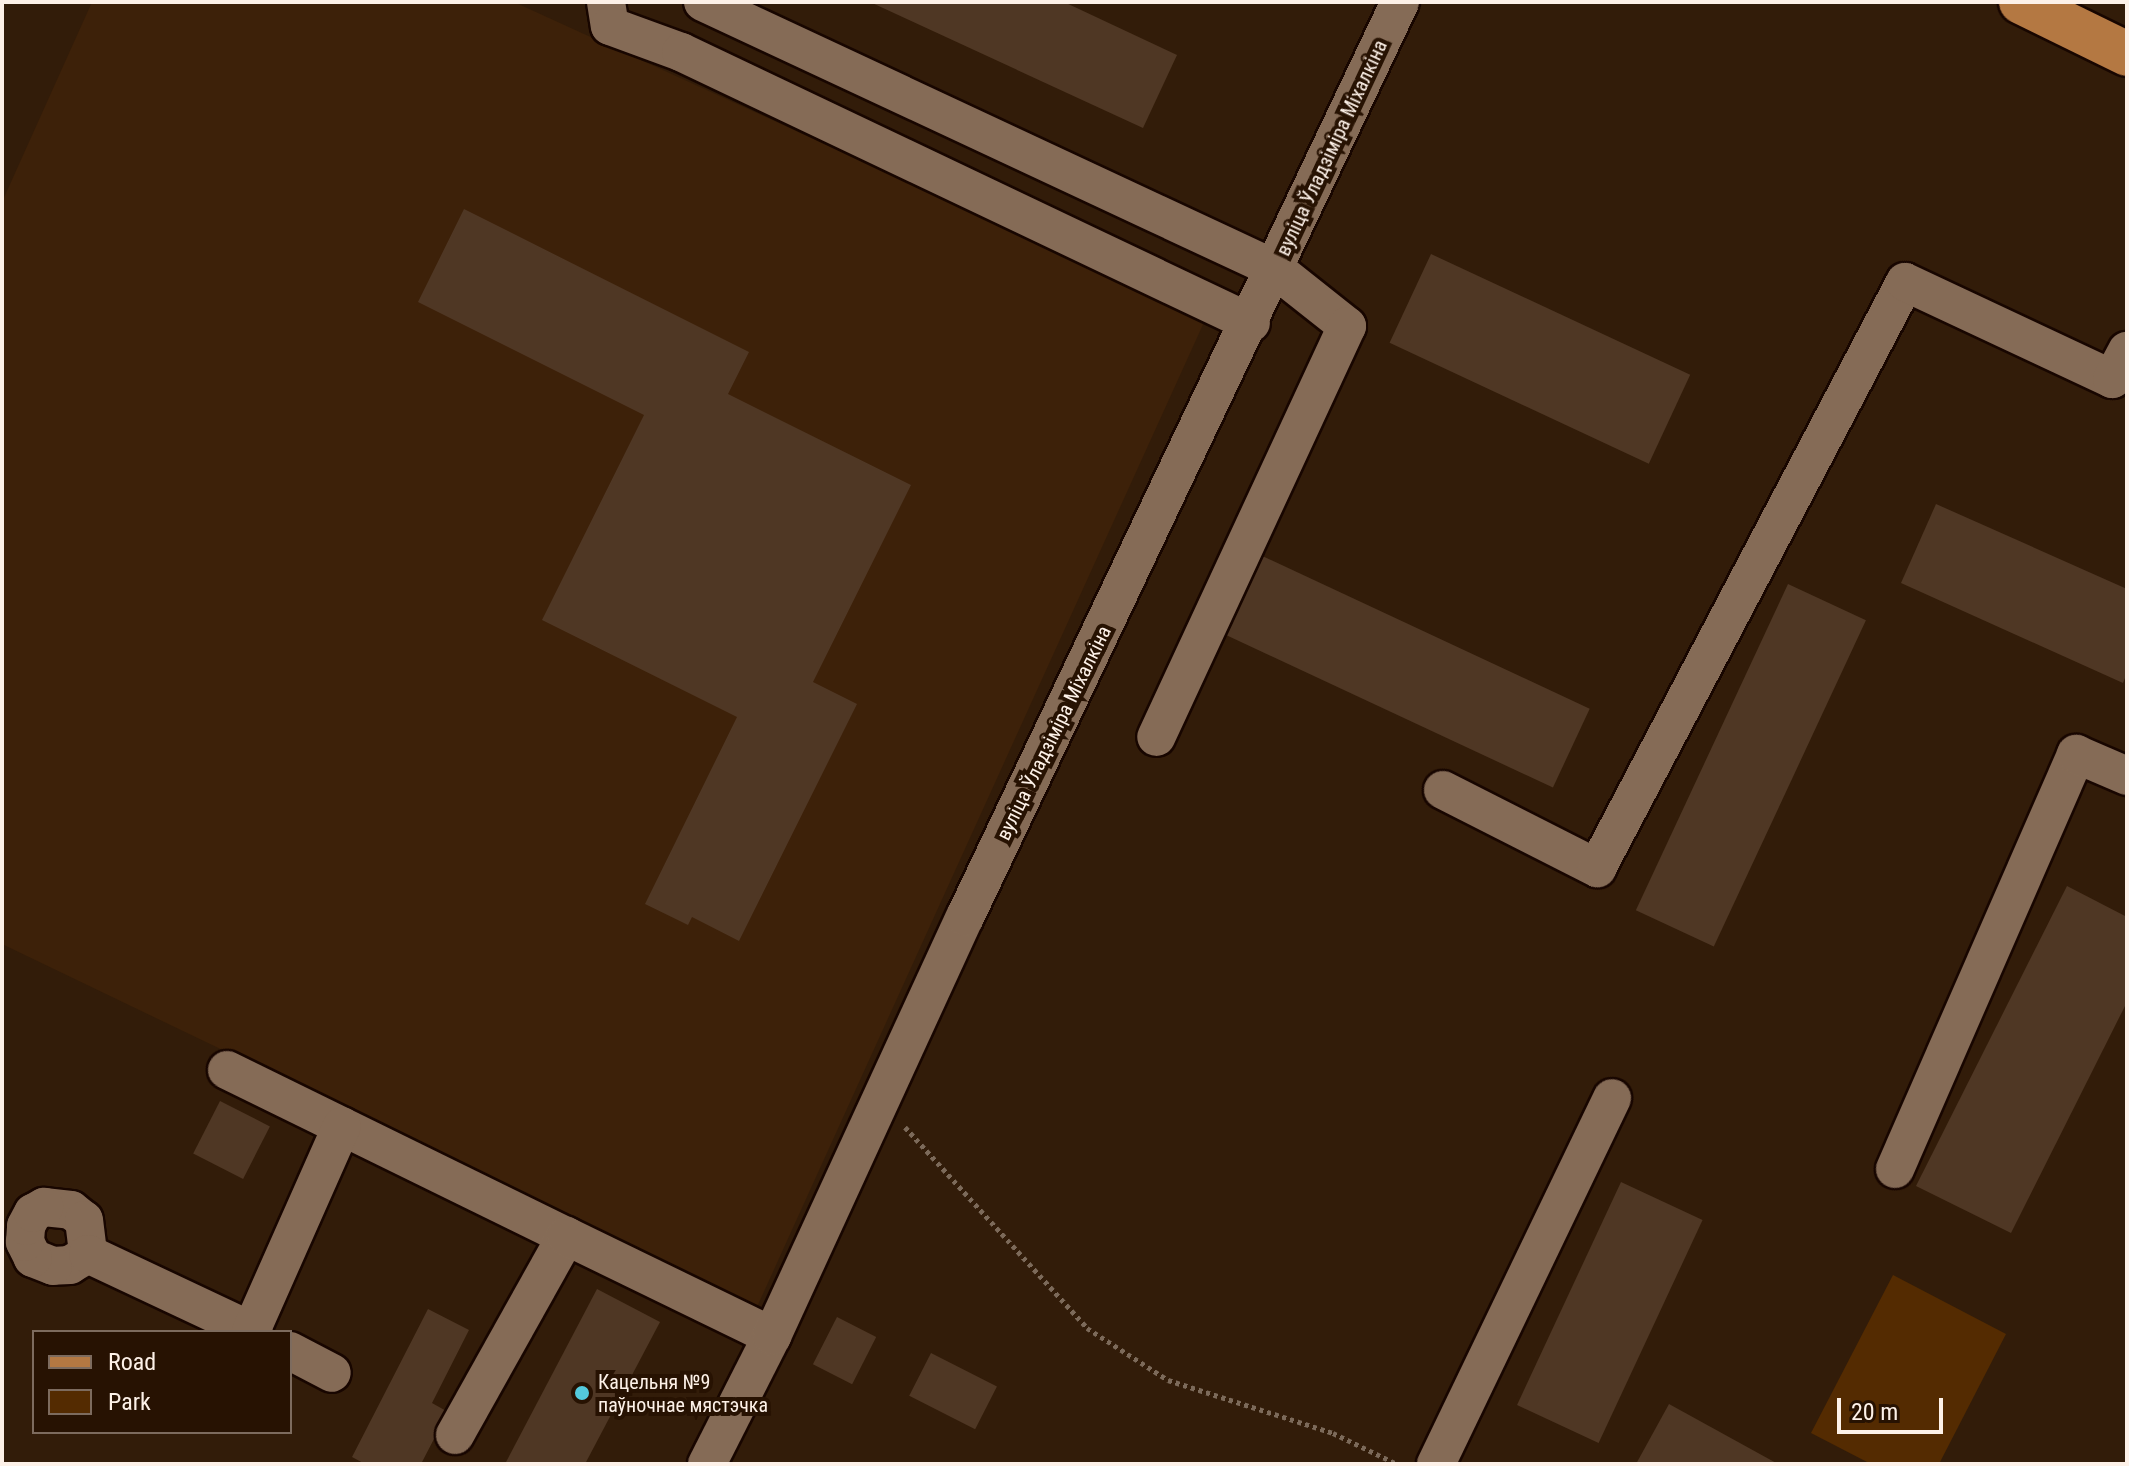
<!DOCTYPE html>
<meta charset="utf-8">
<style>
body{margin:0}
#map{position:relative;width:2129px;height:1466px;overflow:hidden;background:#321c09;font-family:"Roboto Condensed",sans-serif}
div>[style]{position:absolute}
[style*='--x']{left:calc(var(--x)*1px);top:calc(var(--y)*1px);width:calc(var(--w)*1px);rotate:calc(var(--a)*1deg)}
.built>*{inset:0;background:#3d2109}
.green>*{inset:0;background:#542b01}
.building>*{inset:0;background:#4f3724;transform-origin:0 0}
.path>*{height:5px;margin-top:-2.5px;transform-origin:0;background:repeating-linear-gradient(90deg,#7c6a5a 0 4px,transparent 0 8px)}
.roads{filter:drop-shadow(2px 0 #180600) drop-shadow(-2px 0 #180600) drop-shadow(0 2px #180600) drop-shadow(0 -2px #180600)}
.minor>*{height:38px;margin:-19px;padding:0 19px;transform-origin:19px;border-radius:19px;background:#856b56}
.major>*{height:44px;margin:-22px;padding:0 22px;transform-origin:22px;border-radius:22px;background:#b47842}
.dots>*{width:22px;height:22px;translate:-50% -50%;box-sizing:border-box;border:4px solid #271202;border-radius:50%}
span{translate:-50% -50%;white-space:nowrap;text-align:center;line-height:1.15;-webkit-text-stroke:8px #271202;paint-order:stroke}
.street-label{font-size:20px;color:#fdf1e8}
.poi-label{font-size:20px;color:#fdf1e8}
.left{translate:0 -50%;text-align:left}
.frame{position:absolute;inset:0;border:4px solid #fdf1e8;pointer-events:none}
.legend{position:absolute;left:32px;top:1330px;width:260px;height:104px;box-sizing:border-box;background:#271202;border:2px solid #7d6b5e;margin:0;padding:10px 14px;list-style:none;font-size:24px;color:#fdf1e8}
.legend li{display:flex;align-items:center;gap:16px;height:40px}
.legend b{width:40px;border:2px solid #7d6b5e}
.scale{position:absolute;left:1837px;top:1398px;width:106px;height:36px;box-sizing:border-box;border:4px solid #fdf1e8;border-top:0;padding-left:10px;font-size:24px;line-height:28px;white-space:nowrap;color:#fdf1e8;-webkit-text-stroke:6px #271202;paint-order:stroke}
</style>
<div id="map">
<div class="built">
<div style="clip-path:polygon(92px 2px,514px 2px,1206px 318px,757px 1307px,2px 944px,2px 202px)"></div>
</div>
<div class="green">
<div style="clip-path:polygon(1893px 1275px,2006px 1334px,1939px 1464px,1871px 1464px,1811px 1433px)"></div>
</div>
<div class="building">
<div style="clip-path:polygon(870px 2px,1064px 2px,1177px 55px,1143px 128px)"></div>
<div style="clip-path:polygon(464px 209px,749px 352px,728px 394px,911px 485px,813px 682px,857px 704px,739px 941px,692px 917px,688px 925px,645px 904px,737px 717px,542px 620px,644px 415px,418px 302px)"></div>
<div style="left:1431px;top:254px;width:286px;height:98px;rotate:25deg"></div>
<div style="clip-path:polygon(1936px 504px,2127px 589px,2127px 673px,2123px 683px,1901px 583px)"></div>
<div style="left:1258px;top:554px;width:366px;height:87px;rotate:25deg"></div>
<div style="left:1788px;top:584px;width:86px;height:360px;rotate:25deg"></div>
<div style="clip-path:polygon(2067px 886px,2127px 917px,2127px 1002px,2011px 1233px,1916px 1186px)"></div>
<div style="left:220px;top:1101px;width:56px;height:59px;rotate:27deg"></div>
<div style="left:1621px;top:1182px;width:90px;height:246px;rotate:25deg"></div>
<div style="clip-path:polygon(597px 1289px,660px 1322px,585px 1464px,505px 1464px)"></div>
<div style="clip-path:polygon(428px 1309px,469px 1330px,432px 1403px,448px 1412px,421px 1464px,365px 1464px,352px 1457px)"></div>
<div style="left:837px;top:1317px;width:44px;height:53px;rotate:27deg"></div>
<div style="left:931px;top:1353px;width:74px;height:48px;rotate:27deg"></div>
<div style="clip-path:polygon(1669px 1404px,1778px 1464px,1636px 1464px)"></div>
</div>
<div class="path">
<div style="--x:905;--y:1127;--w:271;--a:47.8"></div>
<div style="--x:1087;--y:1328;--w:96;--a:32.7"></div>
<div style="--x:1168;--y:1380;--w:173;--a:17.8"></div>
<div style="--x:1333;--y:1433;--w:71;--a:25.8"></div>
</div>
<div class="roads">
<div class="minor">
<div style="--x:606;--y:2;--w:24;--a:81"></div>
<div style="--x:610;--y:26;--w:76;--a:20.1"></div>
<div style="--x:681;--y:52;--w:631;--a:25.43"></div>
<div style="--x:703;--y:2;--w:631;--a:25.02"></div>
<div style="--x:1275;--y:269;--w:92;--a:38.4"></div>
<div style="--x:1347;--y:326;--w:453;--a:114.9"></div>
<div style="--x:1443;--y:790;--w:173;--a:26.9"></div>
<div style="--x:1597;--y:868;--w:662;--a:-62.27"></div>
<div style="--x:1905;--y:282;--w:229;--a:25.1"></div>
<div style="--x:2112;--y:379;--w:32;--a:-62"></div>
<div style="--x:227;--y:1070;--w:377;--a:26.1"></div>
<div style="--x:1895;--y:1169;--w:453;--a:-66.4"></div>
<div style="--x:2076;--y:754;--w:56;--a:23.3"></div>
<div style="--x:44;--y:1207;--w:27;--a:6"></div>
<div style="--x:71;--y:1210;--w:16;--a:38"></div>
<div style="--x:84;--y:1220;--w:34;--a:83"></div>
<div style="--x:88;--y:1254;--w:21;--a:149"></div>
<div style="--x:70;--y:1265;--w:17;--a:177"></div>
<div style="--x:53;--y:1266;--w:22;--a:-158"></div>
<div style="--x:33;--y:1258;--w:18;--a:-117"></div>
<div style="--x:25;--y:1242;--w:16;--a:-86"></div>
<div style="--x:26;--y:1226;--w:15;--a:-62"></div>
<div style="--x:33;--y:1213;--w:13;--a:-29"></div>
<div style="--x:88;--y:1254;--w:183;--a:25.2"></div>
<div style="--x:251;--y:1331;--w:224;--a:-66.1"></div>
<div style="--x:290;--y:1351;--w:47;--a:27.6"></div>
<div style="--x:455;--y:1435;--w:228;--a:-60.8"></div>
<div style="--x:566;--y:1236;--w:229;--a:25.9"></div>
<div style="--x:707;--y:1464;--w:144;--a:-63.1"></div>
<div style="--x:772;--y:1336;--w:461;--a:-65.3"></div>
<div style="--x:965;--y:917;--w:1013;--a:-64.57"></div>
<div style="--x:1436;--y:1464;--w:406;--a:-64.3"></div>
</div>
<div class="major">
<div style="--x:2021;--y:2;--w:118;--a:26.1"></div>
</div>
</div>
<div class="dots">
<div style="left:582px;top:1393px;background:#54cadc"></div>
</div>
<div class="street-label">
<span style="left:1332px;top:148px;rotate:-65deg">вуліца Ўладзіміра Міхалкіна</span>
<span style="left:1054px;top:733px;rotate:-64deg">вуліца Ўладзіміра Міхалкіна</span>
</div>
<div class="poi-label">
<span class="left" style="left:598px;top:1394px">Кацельня №9<br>паўночнае мястэчка</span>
</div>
<div class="frame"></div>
<ul class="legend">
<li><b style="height:10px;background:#b47842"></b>Road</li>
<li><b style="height:22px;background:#542b01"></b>Park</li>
</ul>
<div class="scale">20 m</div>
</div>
